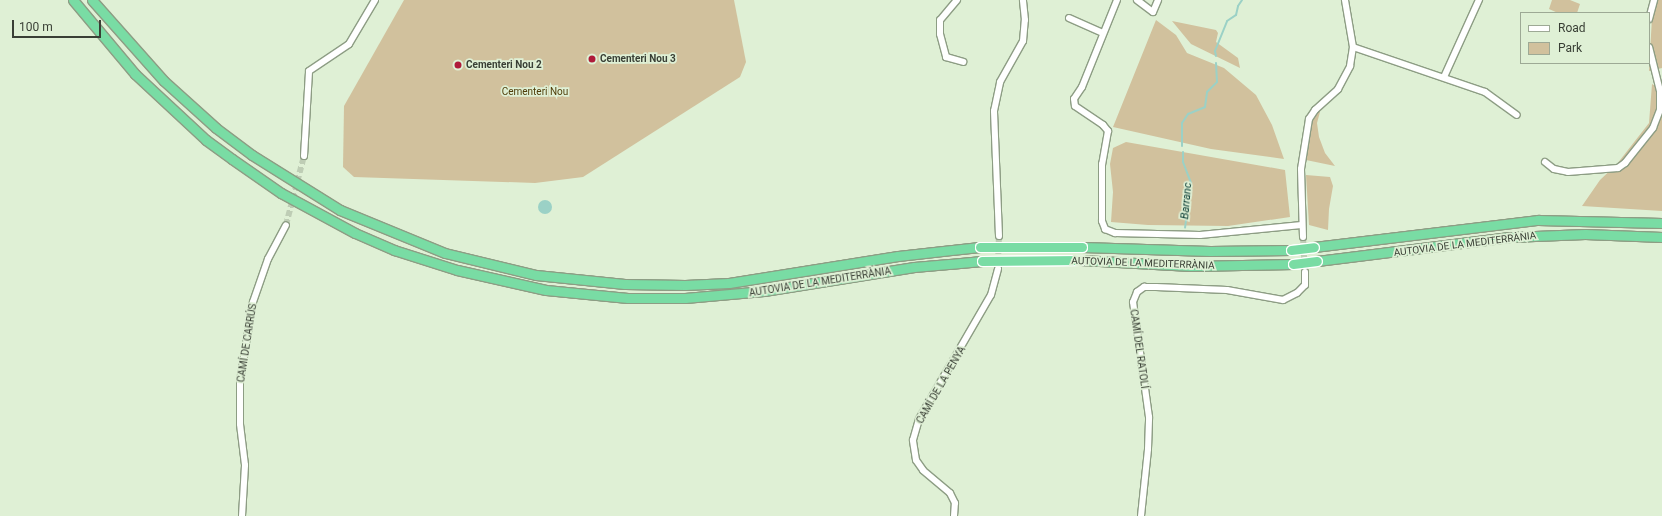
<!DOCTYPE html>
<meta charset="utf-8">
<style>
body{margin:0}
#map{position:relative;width:1662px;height:516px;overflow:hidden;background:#dff0d5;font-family:Roboto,sans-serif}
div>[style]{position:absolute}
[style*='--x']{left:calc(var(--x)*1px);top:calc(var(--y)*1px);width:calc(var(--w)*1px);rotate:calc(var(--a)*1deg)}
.green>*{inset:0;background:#d1c19d}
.water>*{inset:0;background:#9bd1c6}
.round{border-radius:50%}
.stream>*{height:2px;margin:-1px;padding:0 1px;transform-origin:1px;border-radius:1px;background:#9bd1c6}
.minor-tunnel>*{height:6px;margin-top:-3px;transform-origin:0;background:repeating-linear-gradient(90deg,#becdb5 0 6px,transparent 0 9px)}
.roads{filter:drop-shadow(1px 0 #8d9d84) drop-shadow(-1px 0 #8d9d84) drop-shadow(0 1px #8d9d84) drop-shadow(0 -1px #8d9d84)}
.minor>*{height:6px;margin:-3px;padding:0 3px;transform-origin:3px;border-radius:3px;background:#fff}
.highway>*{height:9px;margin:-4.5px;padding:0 4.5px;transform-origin:4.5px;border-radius:4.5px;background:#79dca4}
.bridges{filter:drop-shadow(1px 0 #fff) drop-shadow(-1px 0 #fff) drop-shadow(0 1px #fff) drop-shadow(0 -1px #fff)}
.highway-bridge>*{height:9px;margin:-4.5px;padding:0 4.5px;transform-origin:4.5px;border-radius:4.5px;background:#79dca4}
.dots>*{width:11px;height:11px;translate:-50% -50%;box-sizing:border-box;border:2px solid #dff0d5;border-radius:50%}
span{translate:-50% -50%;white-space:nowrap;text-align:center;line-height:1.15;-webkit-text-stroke:3.5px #dff0d5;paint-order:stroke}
.poi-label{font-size:10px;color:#393f35;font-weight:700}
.left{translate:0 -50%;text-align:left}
.park-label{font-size:10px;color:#4f3d09}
.street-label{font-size:10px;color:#393f35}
.water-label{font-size:11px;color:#00342d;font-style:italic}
.legend{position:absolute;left:1520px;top:12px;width:130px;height:52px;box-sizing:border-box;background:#dff0d5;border:1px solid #9da995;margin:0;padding:5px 7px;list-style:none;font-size:12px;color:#393f35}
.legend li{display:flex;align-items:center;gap:8px;height:20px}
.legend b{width:20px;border:1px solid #9da995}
.scale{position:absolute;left:12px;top:20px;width:89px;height:18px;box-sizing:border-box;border:2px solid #393f35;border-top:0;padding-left:5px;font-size:12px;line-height:14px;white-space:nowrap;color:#393f35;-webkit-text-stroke:3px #dff0d5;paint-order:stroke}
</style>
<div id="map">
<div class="green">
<div style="clip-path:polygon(404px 0,734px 0,746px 62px,740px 77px,583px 177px,535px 183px,354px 177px,343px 167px,344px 106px)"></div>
<div style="clip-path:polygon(1552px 0,1570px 0,1580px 4px,1577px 13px,1558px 13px,1549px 9px)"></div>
<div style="clip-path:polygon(1653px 0,1662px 0,1662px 68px,1649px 71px)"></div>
<div style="clip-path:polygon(1156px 20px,1176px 35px,1187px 53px,1224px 68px,1256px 95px,1272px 125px,1284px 159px,1211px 149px,1113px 127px)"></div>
<div style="clip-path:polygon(1172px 21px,1216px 30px,1218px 33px,1216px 42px,1238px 58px,1240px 68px,1191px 44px)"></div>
<div style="clip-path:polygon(1652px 84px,1662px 90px,1662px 211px,1582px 206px,1600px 180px,1617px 164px,1649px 123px)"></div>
<div style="clip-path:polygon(1316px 111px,1320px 112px,1317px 123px,1319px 137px,1325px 153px,1335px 166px,1306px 160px,1311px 123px)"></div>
<div style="clip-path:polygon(1126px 142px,1285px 170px,1290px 217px,1228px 226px,1148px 225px,1111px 222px,1113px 192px,1110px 164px,1113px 148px)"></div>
<div style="clip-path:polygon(1306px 175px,1330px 177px,1333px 186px,1329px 209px,1328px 230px,1309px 225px)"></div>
</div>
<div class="water">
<div class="round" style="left:538px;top:200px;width:14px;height:14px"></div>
</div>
<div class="stream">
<div style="--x:1216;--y:56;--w:5;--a:-101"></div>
<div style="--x:1215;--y:51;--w:32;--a:-68"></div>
<div style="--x:1227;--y:21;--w:11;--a:-34"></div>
<div style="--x:1236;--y:15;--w:9;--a:-77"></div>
<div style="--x:1238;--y:6;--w:7;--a:-56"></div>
<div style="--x:1182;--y:146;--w:23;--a:-90"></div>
<div style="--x:1182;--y:123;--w:11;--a:-56"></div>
<div style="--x:1188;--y:114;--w:18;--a:-22"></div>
<div style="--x:1205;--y:107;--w:15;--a:-82"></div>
<div style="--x:1207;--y:92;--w:14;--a:-45"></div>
<div style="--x:1217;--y:82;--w:19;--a:-93"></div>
<div style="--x:1183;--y:152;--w:10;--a:90"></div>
<div style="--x:1183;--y:162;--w:22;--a:69"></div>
<div style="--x:1191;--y:183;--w:45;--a:97.6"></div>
</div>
<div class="minor-tunnel">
<div style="--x:286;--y:225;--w:71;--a:-75.4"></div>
<div style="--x:1303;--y:237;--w:35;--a:87"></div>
<div style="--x:998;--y:263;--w:27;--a:-88"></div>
</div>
<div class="roads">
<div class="minor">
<div style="--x:957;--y:0;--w:26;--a:130"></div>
<div style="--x:940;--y:20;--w:14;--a:90"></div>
<div style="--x:940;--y:34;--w:24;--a:75"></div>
<div style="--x:946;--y:57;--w:18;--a:16"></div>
<div style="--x:1117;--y:0;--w:94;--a:111.9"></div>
<div style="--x:1082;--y:87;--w:14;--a:124"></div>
<div style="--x:1074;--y:99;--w:7;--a:82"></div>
<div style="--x:1075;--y:106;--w:34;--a:34"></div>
<div style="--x:1103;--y:125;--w:8;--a:50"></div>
<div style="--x:1108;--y:131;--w:34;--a:100"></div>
<div style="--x:1102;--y:164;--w:57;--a:90"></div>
<div style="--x:1102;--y:221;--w:9;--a:69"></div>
<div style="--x:1105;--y:229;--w:11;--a:22"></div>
<div style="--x:1115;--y:233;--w:85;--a:1.3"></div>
<div style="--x:1200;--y:235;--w:102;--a:-5.6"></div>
<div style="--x:1137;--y:0;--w:20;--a:37"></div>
<div style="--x:1153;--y:12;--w:13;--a:-67"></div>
<div style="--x:1069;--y:18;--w:37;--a:24"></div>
<div style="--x:1649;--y:19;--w:20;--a:-75"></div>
<div style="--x:1353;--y:47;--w:139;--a:18.8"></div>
<div style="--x:1485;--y:92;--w:39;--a:36"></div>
<div style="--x:1444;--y:77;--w:85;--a:-65.6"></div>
<div style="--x:304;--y:156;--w:85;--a:-86.6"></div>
<div style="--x:309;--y:71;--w:48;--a:-34"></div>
<div style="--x:349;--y:44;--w:51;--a:-59.4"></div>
<div style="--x:1545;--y:162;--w:11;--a:38"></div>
<div style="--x:1554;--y:169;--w:14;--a:12"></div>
<div style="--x:1568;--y:172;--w:50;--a:-4.6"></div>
<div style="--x:1618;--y:168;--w:9;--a:-36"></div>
<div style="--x:1625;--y:163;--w:45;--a:-51.3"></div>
<div style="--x:1653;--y:128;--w:19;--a:-69"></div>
<div style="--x:1660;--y:110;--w:19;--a:-90"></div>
<div style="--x:1660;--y:91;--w:45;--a:-104"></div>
<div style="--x:999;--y:236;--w:125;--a:-92.3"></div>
<div style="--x:994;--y:111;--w:30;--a:-78"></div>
<div style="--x:1000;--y:82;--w:47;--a:-60.7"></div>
<div style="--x:1023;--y:41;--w:21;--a:-85"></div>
<div style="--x:1025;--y:20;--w:20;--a:-96"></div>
<div style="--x:1303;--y:237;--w:68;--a:-91.7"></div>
<div style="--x:1301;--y:169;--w:51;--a:-80.9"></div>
<div style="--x:1309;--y:119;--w:11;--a:-56"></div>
<div style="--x:1315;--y:110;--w:31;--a:-42"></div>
<div style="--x:1338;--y:89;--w:26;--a:-62"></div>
<div style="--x:1350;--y:66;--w:19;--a:-81"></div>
<div style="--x:1353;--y:47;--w:48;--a:-99.7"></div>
<div style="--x:242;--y:516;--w:51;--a:-86.6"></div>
<div style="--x:245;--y:465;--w:41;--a:-97"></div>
<div style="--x:240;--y:424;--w:43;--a:-90"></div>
<div style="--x:240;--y:381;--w:80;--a:-80.7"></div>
<div style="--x:253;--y:302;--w:46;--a:-70.8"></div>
<div style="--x:268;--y:259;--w:38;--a:-62"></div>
<div style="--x:954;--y:516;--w:13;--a:-86"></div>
<div style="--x:955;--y:503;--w:11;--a:-117"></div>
<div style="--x:950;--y:493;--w:35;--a:-140"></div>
<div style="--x:923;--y:470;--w:12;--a:-125"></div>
<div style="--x:916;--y:460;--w:20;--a:-99"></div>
<div style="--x:913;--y:440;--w:22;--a:-74"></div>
<div style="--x:919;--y:419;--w:143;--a:-59.9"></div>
<div style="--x:991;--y:295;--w:27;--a:-75"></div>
<div style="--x:1141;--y:516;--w:67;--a:-84"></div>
<div style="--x:1148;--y:449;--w:32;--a:-88"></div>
<div style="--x:1149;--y:417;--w:116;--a:-97.9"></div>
<div style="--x:1133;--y:302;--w:11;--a:-68"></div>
<div style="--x:1137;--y:292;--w:9;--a:-36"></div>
<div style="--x:1144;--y:287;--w:12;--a:0"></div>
<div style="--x:1156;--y:287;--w:71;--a:2.4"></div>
<div style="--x:1227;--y:290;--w:57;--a:10.1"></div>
<div style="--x:1283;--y:300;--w:16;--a:-27"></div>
<div style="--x:1297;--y:293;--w:11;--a:-45"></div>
<div style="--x:1305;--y:285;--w:13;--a:-90"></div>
</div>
<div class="highway">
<div style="--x:73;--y:0;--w:97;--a:50"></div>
<div style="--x:135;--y:74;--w:97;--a:42.9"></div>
<div style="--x:206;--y:140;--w:32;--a:36"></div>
<div style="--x:232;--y:159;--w:60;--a:34.8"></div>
<div style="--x:281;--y:193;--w:84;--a:28.4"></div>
<div style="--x:355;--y:233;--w:43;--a:23.6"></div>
<div style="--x:394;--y:250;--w:66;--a:17.6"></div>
<div style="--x:457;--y:270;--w:91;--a:12.7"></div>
<div style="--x:546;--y:290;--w:82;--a:5.6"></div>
<div style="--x:628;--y:298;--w:57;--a:0"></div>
<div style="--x:685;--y:298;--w:79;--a:-5.1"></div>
<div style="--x:764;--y:291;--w:152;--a:-9.1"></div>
<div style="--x:914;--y:267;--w:68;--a:-5"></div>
<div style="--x:92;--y:0;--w:108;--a:48.4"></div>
<div style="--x:164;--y:81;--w:70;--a:42.1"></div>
<div style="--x:216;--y:128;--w:45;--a:36.9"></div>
<div style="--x:252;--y:155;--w:104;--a:32"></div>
<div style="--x:340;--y:210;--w:113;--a:22.3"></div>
<div style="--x:445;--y:253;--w:94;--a:13.6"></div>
<div style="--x:536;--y:275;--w:89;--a:5.8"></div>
<div style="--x:625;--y:284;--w:60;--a:1"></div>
<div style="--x:685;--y:285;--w:44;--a:-2.6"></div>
<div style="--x:729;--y:283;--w:171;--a:-9.1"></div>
<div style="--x:898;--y:256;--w:82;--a:-6.3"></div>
<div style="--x:1082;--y:247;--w:128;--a:1.8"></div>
<div style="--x:1210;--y:251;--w:81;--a:-0.7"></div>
<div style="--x:1314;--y:247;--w:226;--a:-6.9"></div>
<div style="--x:1538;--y:220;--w:124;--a:1.4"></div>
<div style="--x:1081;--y:260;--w:110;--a:3.1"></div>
<div style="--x:1191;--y:266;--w:102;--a:-1.1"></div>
<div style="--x:1317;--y:261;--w:194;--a:-7.1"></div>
<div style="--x:1510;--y:237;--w:75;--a:-2.3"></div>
<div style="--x:1585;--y:234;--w:77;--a:2.2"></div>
</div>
</div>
<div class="bridges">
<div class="highway-bridge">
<div style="--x:980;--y:247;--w:102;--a:0"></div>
<div style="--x:1291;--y:250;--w:23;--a:-7"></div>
<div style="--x:982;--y:261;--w:99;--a:-0.6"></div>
<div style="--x:1293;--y:264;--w:24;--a:-7"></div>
</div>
</div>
<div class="dots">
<div style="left:592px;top:59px;background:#af1b3a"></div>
<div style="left:458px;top:65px;background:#af1b3a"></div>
</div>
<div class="poi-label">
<span class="left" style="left:600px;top:59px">Cementeri Nou 3</span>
<span class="left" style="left:466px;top:65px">Cementeri Nou 2</span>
</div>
<div class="park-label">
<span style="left:535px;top:92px">Cementeri Nou</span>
</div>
<div class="street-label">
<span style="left:1465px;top:244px;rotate:-7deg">AUTOVIA DE LA MEDITERRÀNIA</span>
<span style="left:1143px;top:263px;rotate:2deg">AUTOVIA DE LA MEDITERRÀNIA</span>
<span style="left:820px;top:282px;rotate:-9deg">AUTOVIA DE LA MEDITERRÀNIA</span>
<span style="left:247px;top:343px;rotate:-81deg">CAMÍ DE CARRÚS</span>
<span style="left:1139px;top:349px;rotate:82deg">CAMÍ DEL RATOLÍ</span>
<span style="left:941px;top:385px;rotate:-60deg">CAMÍ DE LA PENYA</span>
</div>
<div class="water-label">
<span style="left:1187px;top:201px;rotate:-85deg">Barranc</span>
</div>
<ul class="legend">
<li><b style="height:5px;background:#fff"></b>Road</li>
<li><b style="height:11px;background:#d1c19d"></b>Park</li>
</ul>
<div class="scale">100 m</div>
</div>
